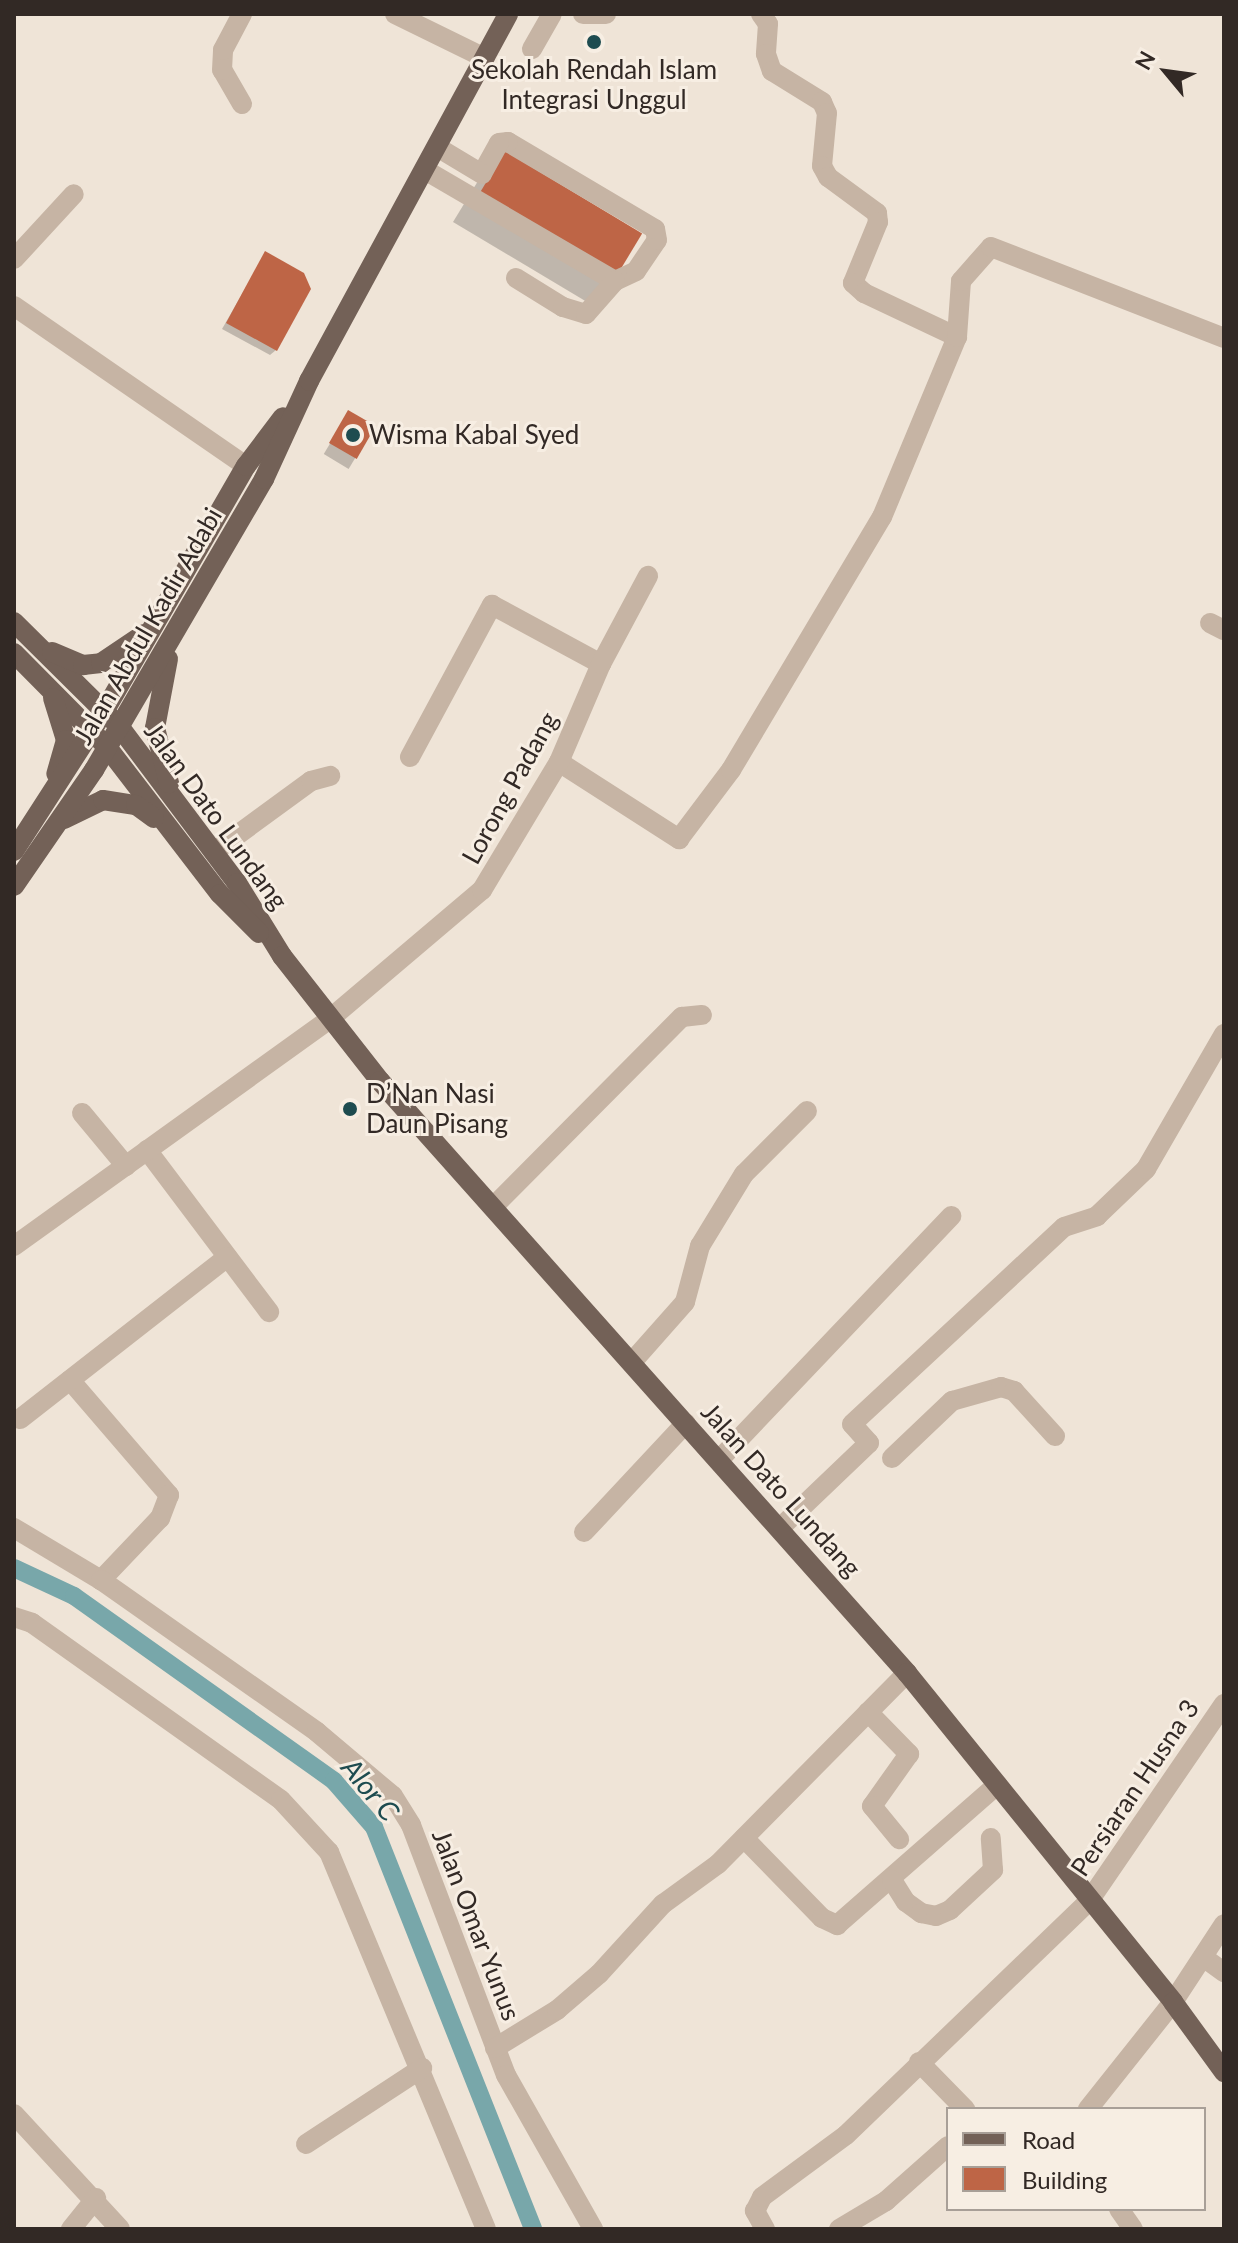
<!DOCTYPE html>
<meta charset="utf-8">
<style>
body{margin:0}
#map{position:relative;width:1238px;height:2243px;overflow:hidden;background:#efe4d7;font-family:Lato,sans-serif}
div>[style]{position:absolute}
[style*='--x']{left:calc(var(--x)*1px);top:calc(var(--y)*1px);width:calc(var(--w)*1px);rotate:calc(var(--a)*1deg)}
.shadow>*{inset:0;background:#0003;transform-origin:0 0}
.canal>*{height:18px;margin:-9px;padding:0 9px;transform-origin:9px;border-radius:9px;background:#78a7aa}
.building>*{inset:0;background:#be6546;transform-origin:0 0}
.minor>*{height:20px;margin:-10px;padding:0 10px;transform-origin:10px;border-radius:10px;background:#c6b4a4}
.major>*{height:20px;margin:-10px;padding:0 10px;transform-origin:10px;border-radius:10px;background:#736157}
.dots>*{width:22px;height:22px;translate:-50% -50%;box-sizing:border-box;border:4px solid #f7eee3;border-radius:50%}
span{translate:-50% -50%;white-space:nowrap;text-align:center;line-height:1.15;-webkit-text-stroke:6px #f7eee3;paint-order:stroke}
.poi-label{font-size:26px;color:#322925}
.left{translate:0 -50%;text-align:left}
.street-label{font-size:26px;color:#322925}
.water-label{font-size:28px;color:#1e4c50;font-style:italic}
.frame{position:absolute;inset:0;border:16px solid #322925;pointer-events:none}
.legend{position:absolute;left:946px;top:2107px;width:260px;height:104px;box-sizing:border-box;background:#f7eee3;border:2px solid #a89f97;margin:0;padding:10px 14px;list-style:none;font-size:24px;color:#322925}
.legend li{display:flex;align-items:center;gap:16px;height:40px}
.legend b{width:40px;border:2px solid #a89f97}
.north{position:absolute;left:1126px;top:32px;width:80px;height:80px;-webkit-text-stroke:6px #f7eee3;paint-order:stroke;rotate:299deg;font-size:22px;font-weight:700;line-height:32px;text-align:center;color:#322925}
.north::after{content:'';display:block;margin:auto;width:28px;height:36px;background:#322925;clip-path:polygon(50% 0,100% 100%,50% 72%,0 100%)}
</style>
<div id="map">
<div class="shadow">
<div style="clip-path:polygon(505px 154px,614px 276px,587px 302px,453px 222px,478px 181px)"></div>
<div style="clip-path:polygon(265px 254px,276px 350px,270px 355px,222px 329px)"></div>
<div style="left:349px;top:412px;width:29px;height:49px;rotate:31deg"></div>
</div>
<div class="canal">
<div style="--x:14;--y:1568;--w:66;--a:25"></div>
<div style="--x:74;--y:1596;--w:319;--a:35.4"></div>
<div style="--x:334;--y:1781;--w:61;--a:49"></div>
<div style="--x:374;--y:1827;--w:432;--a:68.4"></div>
</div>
<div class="building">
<div style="left:505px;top:151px;width:160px;height:52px;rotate:31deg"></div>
<div style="clip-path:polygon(265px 251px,304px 273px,311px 289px,277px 351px,226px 323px)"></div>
<div style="left:348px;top:410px;width:32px;height:38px;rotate:30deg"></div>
</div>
<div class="minor">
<div style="--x:395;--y:14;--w:100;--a:26.1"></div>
<div style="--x:583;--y:14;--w:23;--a:0"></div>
<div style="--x:761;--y:14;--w:12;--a:55"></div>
<div style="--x:768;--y:24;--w:30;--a:94"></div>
<div style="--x:766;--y:54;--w:18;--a:71"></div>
<div style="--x:772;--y:71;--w:59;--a:31.8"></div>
<div style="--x:822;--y:102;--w:12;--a:66"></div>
<div style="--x:827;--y:113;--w:53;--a:95.4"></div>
<div style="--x:822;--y:166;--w:13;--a:61"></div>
<div style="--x:828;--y:177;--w:61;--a:36.3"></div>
<div style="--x:877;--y:213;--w:9;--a:84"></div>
<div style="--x:878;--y:222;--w:66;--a:112.3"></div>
<div style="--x:853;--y:283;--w:15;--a:42"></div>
<div style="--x:864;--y:293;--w:103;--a:25.3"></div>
<div style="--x:532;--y:49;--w:40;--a:-60.3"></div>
<div style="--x:242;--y:104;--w:39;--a:-120"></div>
<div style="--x:222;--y:70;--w:20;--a:-87"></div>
<div style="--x:223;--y:50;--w:41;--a:-62.2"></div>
<div style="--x:425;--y:170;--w:220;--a:30.3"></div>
<div style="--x:615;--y:281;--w:23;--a:-25"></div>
<div style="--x:636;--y:271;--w:37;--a:-56"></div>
<div style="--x:657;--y:240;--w:11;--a:-100"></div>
<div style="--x:655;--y:229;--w:171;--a:-149.4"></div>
<div style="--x:508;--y:142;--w:9;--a:174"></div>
<div style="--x:499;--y:143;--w:35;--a:119"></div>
<div style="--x:482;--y:174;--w:52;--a:-149"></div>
<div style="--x:14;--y:259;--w:88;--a:-47.3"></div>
<div style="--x:516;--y:278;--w:55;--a:31.7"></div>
<div style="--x:563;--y:307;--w:24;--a:17"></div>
<div style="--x:586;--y:314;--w:44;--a:-48.7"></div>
<div style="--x:14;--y:306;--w:282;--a:34.6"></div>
<div style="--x:1210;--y:623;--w:16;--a:27"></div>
<div style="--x:410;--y:757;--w:173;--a:-61.7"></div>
<div style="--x:492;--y:605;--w:124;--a:28.4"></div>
<div style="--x:559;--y:762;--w:143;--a:32.7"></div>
<div style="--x:679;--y:839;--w:86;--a:-53"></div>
<div style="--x:731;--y:770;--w:295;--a:-59.2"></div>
<div style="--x:882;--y:517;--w:195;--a:-67.4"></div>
<div style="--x:957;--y:337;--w:56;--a:-85.9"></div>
<div style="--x:961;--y:281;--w:45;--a:-48.6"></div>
<div style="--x:991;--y:247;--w:250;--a:21.3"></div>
<div style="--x:214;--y:852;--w:120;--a:-36.2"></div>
<div style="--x:311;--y:781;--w:20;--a:-15"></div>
<div style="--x:82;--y:1113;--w:69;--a:50.3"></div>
<div style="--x:147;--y:1150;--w:203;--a:53"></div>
<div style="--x:493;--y:1207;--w:268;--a:-45.2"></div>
<div style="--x:682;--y:1017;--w:20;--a:-6"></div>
<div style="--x:14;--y:1246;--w:390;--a:-35.7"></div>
<div style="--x:331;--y:1018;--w:198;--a:-40.3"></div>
<div style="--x:482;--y:890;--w:149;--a:-59"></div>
<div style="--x:559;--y:762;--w:107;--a:-66.8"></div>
<div style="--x:601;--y:664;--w:100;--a:-61.9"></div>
<div style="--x:632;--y:1362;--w:80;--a:-48.5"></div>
<div style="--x:685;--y:1302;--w:58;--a:-75"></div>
<div style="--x:700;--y:1246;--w:84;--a:-58.6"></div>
<div style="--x:744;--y:1174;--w:89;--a:-45"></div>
<div style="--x:70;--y:1380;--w:152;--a:49.3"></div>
<div style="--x:169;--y:1495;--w:25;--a:111"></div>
<div style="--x:160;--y:1518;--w:86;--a:133.6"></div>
<div style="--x:20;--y:1419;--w:263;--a:-38"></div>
<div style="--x:892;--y:1458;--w:83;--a:-43.5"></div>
<div style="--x:952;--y:1401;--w:51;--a:-15.9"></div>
<div style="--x:1001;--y:1387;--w:14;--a:17"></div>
<div style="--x:1014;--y:1391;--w:61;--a:47.7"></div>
<div style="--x:719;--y:1460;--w:337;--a:-46.4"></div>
<div style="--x:14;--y:1528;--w:101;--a:30.9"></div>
<div style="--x:101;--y:1580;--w:264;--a:35.1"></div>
<div style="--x:317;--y:1732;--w:99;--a:40.1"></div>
<div style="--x:393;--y:1796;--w:34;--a:58"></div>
<div style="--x:411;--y:1825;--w:267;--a:69.2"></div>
<div style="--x:506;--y:2075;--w:177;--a:60.5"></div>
<div style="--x:780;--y:1528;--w:123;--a:-43.7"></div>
<div style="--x:869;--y:1443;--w:25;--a:-132"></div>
<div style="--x:852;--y:1424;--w:289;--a:-42.9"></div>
<div style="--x:1064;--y:1227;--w:35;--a:-18"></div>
<div style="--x:1097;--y:1216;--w:68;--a:-43.8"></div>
<div style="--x:1146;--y:1169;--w:156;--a:-60"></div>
<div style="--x:584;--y:1532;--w:149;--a:-46.9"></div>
<div style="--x:14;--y:1617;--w:19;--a:18"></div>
<div style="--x:32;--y:1623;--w:305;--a:35.4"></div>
<div style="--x:281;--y:1800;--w:71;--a:47.3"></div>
<div style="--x:329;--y:1852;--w:408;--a:67.4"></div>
<div style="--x:868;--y:1712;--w:59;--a:45.7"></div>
<div style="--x:909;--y:1754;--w:64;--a:125.4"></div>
<div style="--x:872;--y:1806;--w:43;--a:50.7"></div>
<div style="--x:744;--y:1838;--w:112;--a:45.7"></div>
<div style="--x:822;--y:1918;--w:17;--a:25"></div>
<div style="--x:837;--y:1925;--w:213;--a:-41.2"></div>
<div style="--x:892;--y:1880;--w:26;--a:58"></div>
<div style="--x:906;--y:1902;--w:19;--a:36"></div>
<div style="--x:921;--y:1913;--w:15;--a:11"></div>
<div style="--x:936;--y:1916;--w:15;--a:-23"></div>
<div style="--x:950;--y:1910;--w:59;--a:-42.9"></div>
<div style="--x:993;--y:1870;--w:32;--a:-94"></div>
<div style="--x:1203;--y:1957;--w:26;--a:36"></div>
<div style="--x:495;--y:2048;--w:73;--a:-31.5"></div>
<div style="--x:557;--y:2010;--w:55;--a:-40.6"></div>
<div style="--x:599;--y:1974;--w:95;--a:-47.6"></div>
<div style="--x:663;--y:1904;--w:68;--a:-36"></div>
<div style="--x:718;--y:1864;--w:269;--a:-45.3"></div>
<div style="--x:919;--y:2062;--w:66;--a:45.6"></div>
<div style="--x:1088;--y:2109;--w:137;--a:-51.5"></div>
<div style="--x:1173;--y:2002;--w:93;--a:-56.8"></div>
<div style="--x:14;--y:2114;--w:156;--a:47.3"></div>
<div style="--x:306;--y:2144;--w:139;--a:-33.2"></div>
<div style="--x:1119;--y:2209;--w:24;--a:55"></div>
<div style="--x:71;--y:2229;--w:40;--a:-51"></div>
<div style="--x:765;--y:2229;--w:21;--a:-119"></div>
<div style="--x:755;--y:2211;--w:16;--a:-63"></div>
<div style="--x:762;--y:2197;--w:104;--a:-36.4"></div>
<div style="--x:846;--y:2135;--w:337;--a:-43.9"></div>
<div style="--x:1089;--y:1901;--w:239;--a:-55.6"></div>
<div style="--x:839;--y:2229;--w:55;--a:-30.8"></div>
<div style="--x:886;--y:2201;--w:83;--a:-41.6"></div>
</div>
<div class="major">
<div style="--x:14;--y:622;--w:148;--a:44.7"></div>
<div style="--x:119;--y:726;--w:196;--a:53.1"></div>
<div style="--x:237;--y:883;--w:86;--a:58.3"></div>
<div style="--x:282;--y:956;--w:159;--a:51.9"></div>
<div style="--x:380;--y:1081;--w:793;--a:48.32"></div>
<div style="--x:907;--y:1673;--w:423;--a:51"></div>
<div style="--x:1173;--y:2002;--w:87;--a:53.9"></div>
<div style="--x:52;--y:652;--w:34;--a:23"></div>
<div style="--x:83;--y:665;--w:18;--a:-6"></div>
<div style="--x:101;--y:663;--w:52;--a:-34"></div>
<div style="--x:14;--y:653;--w:132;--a:45.3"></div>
<div style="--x:107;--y:747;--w:185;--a:52.5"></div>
<div style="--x:220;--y:894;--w:55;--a:45"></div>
<div style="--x:168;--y:659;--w:70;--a:100.7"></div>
<div style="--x:155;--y:728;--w:57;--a:75.7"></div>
<div style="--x:53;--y:698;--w:44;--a:72.8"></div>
<div style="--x:66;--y:740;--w:35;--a:106"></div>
<div style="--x:64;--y:819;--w:43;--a:-26"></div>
<div style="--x:103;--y:800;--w:33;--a:9"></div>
<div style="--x:136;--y:805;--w:22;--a:36"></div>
<div style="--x:14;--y:851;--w:168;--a:-57.2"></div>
<div style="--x:105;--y:710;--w:282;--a:-60"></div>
<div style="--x:246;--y:466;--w:61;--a:-52.9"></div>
<div style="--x:14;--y:886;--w:141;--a:-55.4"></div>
<div style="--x:94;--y:770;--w:337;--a:-59.7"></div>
<div style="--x:264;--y:479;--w:108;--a:-65.3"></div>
<div style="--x:309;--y:381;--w:417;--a:-61.5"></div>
</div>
<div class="dots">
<div style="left:594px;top:42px;background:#1e4c50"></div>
<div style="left:353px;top:435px;background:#1e4c50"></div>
<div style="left:350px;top:1109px;background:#1e4c50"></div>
</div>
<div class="poi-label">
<span style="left:594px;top:85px">Sekolah Rendah Islam<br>Integrasi Unggul</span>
<span class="left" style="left:369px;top:435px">Wisma Kabal Syed</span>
<span class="left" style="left:366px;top:1109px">D’Nan Nasi<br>Daun Pisang</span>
</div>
<div class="street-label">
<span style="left:148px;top:626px;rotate:-60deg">Jalan Abdul Kadir Adabi</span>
<span style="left:510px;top:788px;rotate:-61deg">Lorong Padang</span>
<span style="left:216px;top:816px;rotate:54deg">Jalan Dato Lundang</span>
<span style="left:781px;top:1490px;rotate:48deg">Jalan Dato Lundang</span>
<span style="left:1135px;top:1788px;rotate:-56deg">Persiaran Husna 3</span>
<span style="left:476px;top:1925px;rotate:69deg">Jalan Omar Yunus</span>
</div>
<div class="water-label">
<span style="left:371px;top:1789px;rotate:50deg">Alor C</span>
</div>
<div class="frame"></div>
<ul class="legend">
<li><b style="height:10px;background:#736157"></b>Road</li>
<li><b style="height:22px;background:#be6546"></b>Building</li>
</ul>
<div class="north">N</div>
</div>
